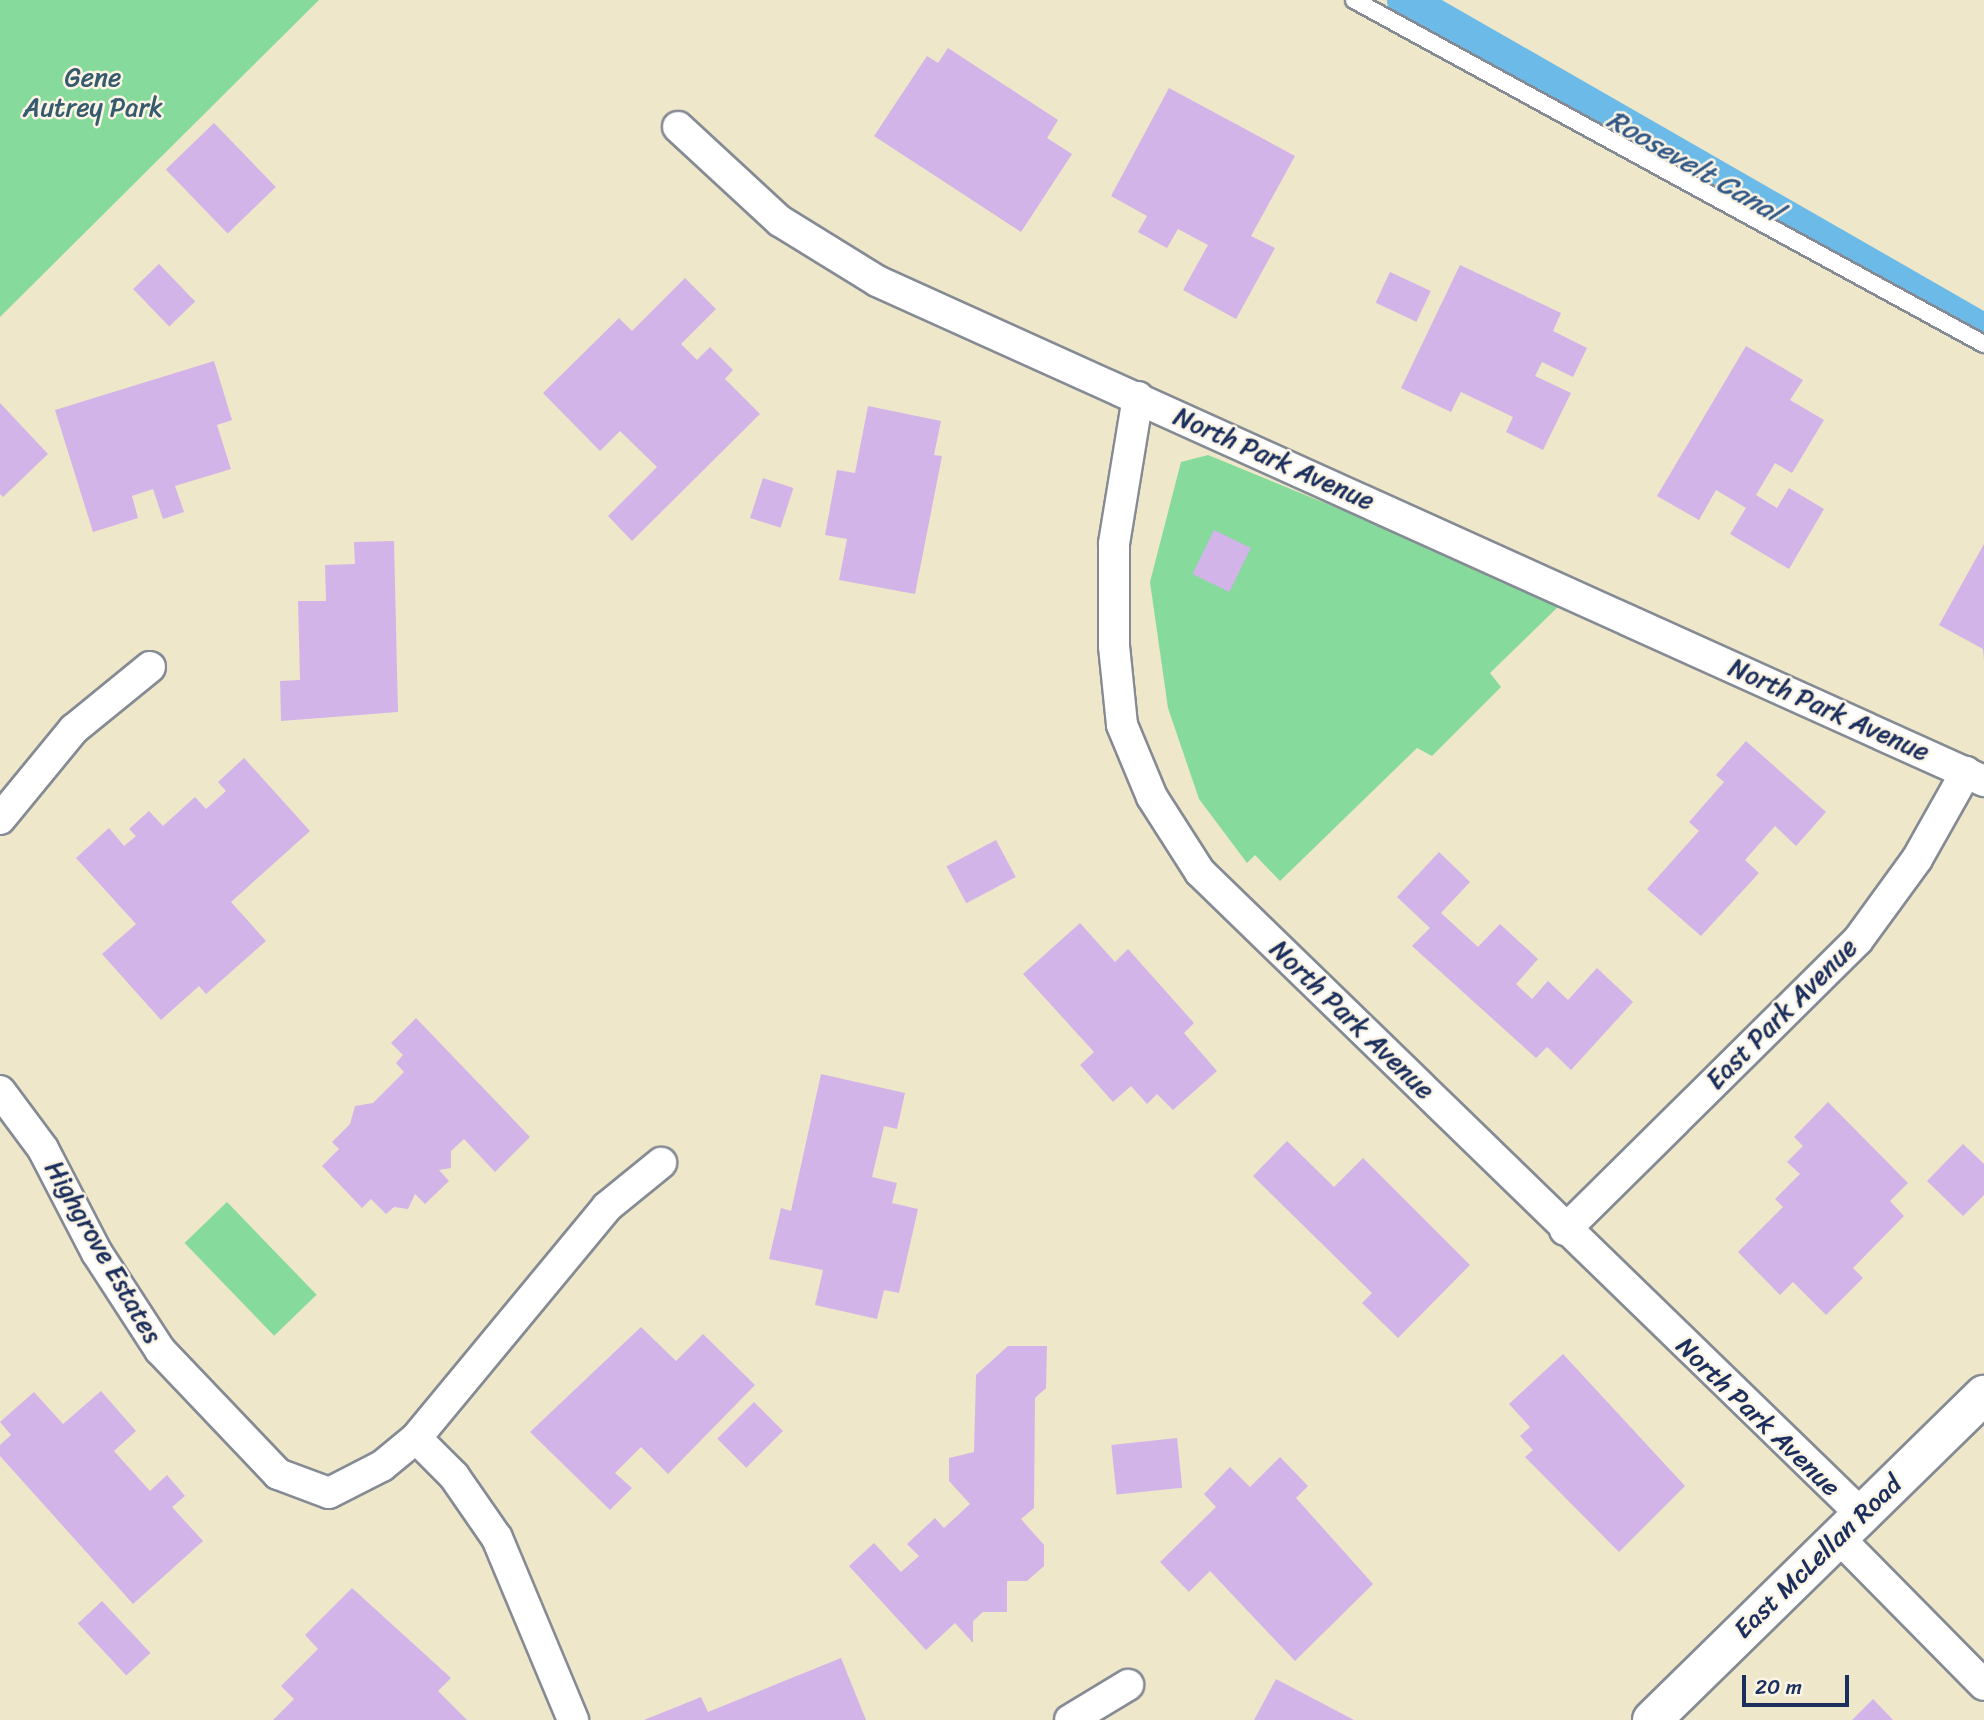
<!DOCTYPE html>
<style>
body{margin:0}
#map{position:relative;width:1984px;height:1720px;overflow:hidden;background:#efe7c9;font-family:Sriracha,sans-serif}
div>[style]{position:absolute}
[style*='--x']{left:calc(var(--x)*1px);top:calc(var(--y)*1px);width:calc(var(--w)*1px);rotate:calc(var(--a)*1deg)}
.green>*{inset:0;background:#86da9c;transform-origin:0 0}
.canal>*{height:37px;margin:-18.5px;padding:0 18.5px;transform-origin:18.5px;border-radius:18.5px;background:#6cbae7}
.building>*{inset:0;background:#d2b4e9;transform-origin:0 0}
.roads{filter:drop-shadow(2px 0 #858b94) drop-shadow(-2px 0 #858b94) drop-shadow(0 2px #858b94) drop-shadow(0 -2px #858b94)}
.service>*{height:16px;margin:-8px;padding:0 8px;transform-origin:8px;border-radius:8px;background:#fff}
.minor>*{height:30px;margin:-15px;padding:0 15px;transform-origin:15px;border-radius:15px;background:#fff}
.tertiary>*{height:38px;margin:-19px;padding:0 19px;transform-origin:19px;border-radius:19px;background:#fff}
span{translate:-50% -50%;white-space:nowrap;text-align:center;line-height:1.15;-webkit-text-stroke:5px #fcf5e5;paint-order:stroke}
.park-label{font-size:26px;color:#365a6e}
.street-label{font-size:26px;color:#1b2f5e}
.water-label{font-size:28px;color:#335987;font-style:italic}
.scale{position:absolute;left:1742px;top:1675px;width:107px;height:32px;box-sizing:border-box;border:4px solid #1b2f5e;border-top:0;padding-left:9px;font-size:21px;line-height:24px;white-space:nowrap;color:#1b2f5e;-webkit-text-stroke:5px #fcf5e5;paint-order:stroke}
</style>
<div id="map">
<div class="green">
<div style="clip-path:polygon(0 0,319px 0,0 317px)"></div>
<div style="clip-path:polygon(1208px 455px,1564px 601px,1490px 673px,1501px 687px,1432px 756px,1417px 748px,1280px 881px,1255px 855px,1247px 863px,1199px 799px,1168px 708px,1150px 582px,1181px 462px)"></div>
<div style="left:227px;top:1202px;width:129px;height:59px;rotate:46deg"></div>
</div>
<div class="canal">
<div style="--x:1405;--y:0;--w:667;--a:29.83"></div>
</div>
<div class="building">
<div style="clip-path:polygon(948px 48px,1058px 120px,1047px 138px,1072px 154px,1021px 232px,874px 136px,927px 56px,938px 63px)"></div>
<div style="clip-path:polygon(1169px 88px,1295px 156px,1251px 236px,1275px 248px,1236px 319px,1183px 290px,1208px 245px,1178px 229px,1167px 248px,1138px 232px,1147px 216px,1111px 196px)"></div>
<div style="left:214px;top:123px;width:89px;height:67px;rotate:46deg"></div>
<div style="left:159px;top:264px;width:52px;height:36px;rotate:46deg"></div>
<div style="clip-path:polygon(1460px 265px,1561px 313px,1553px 331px,1587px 348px,1573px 377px,1542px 362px,1535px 376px,1571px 393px,1543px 450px,1506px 432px,1513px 417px,1461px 392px,1451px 412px,1401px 388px)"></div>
<div style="left:1390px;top:272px;width:45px;height:34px;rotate:25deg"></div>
<div style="clip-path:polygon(685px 278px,716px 309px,681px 344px,697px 360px,710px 347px,733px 370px,725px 379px,760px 414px,632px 541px,608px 516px,657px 467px,620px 431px,600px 451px,543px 393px,619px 318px,632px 331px)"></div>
<div style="clip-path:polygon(1746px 346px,1803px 380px,1790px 400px,1824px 420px,1792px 473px,1775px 463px,1756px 495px,1777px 508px,1789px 488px,1824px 509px,1789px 569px,1730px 534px,1746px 508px,1716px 490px,1699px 520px,1657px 496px)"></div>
<div style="clip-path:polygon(214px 361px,232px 420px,217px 425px,231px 469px,175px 486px,184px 512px,163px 519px,153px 489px,132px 496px,138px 518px,93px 532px,55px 410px)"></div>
<div style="clip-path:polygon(0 403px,48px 454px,3px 497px,0 494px)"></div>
<div style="clip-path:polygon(868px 406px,941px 421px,934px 455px,942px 456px,915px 594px,839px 580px,847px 539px,825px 535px,837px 470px,855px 473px)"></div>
<div style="left:763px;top:478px;width:32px;height:42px;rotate:18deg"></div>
<div style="left:1214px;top:530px;width:41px;height:49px;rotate:26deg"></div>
<div style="clip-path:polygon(394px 541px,398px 712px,281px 721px,280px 681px,300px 680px,298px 601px,326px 601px,325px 565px,355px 564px,354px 542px)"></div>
<div style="clip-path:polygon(1984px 544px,1984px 660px,1983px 649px,1939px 625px)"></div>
<div style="clip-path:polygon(1746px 741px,1826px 812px,1796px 846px,1775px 826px,1745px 860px,1759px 873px,1701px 936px,1647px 889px,1699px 831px,1689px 822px,1724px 782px,1716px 775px)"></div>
<div style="clip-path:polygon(244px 758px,310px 831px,231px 902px,266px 941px,206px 994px,199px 986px,161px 1020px,102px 954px,136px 924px,76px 858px,109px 828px,124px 846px,136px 836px,129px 829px,149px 811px,163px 826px,195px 797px,206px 809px,226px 791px,218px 782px)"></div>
<div style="left:996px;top:840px;width:42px;height:56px;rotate:62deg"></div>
<div style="clip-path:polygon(1439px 852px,1470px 882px,1441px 913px,1478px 947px,1500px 924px,1538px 959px,1516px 984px,1532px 999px,1548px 981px,1568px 1000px,1597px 968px,1633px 1002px,1571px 1070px,1547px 1047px,1536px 1058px,1412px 946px,1430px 928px,1397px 897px)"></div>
<div style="clip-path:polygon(1080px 923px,1115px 962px,1128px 949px,1194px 1023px,1184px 1033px,1217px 1071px,1173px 1110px,1157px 1094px,1147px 1104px,1131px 1086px,1113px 1102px,1080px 1065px,1094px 1052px,1023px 974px)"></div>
<div style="clip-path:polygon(416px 1018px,530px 1137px,495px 1172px,464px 1139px,451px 1151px,451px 1168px,439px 1170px,449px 1181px,425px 1204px,415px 1194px,408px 1209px,394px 1207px,386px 1214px,371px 1199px,362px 1208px,322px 1166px,339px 1149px,332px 1142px,350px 1124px,355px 1106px,373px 1103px,404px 1072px,396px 1063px,403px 1055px,391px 1043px)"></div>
<div style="clip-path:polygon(821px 1074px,905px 1093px,897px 1129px,884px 1126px,872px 1177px,897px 1183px,892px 1203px,918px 1209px,899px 1293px,884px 1290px,877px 1319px,815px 1305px,823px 1270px,769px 1259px,781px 1208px,791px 1211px)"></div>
<div style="clip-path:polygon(1828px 1102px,1908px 1183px,1890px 1201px,1904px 1216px,1853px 1268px,1863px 1278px,1826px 1315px,1793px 1282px,1780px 1295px,1738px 1252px,1783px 1207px,1775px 1199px,1800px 1174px,1787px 1162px,1803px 1146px,1794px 1137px)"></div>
<div style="clip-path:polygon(1287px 1141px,1334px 1187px,1363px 1158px,1470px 1265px,1398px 1338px,1362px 1303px,1372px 1293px,1253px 1176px)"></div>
<div style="clip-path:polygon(1963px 1144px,1984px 1164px,1984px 1195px,1963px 1216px,1927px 1181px)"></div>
<div style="clip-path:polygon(641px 1327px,676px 1361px,703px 1334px,755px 1385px,668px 1474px,641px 1447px,615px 1473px,632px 1488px,610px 1510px,530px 1432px)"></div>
<div style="clip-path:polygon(1008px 1346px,1047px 1346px,1046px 1388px,1035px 1398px,1034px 1508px,1021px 1519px,1044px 1545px,1044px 1566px,1027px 1581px,1007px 1581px,1007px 1612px,983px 1612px,973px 1621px,973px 1643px,955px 1623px,926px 1650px,849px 1566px,874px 1543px,901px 1572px,919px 1556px,907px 1544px,935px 1518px,944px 1528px,970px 1504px,949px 1481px,949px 1458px,974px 1452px,976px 1375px)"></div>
<div style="clip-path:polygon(1563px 1354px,1685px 1486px,1619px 1552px,1525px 1457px,1533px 1450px,1520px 1436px,1530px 1427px,1509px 1404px)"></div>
<div style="clip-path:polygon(101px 1391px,136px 1431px,114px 1451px,150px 1491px,167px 1475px,185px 1496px,172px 1507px,203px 1541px,133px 1604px,0 1456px,0 1445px,11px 1435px,0 1422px,34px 1392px,63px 1424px)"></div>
<div style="left:754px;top:1402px;width:41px;height:52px;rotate:45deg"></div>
<div style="left:1177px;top:1438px;width:50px;height:66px;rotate:84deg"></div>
<div style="clip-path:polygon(1280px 1457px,1308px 1486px,1296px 1498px,1373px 1584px,1295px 1661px,1210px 1571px,1189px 1592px,1160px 1562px,1216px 1507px,1204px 1494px,1230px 1467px,1250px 1487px)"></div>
<div style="clip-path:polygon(352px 1588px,451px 1678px,438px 1691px,467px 1720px,273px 1720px,294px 1699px,281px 1686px,318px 1649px,305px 1635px)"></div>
<div style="left:102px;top:1601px;width:71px;height:33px;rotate:47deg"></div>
<div style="clip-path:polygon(841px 1658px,866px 1720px,644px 1720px,701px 1697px,708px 1712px)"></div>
<div style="clip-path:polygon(1276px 1679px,1354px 1720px,1254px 1720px)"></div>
<div style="clip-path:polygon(1873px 1699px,1893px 1720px,1852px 1720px)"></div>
</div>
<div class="roads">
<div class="service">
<div style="--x:1354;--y:0;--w:718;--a:28.64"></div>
</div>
<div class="minor">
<div style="--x:678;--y:127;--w:139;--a:42.7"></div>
<div style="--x:780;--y:221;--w:114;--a:31.7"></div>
<div style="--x:877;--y:281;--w:1215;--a:24.31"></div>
<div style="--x:1138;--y:397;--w:149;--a:99.3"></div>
<div style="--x:1114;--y:544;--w:102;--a:90"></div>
<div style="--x:1114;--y:646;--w:79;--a:84.2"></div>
<div style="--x:1122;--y:725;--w:78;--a:67.4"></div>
<div style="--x:1152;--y:797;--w:89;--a:57.4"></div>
<div style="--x:1200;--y:872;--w:921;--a:44.16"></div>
<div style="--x:0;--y:819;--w:117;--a:-50.6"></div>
<div style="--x:74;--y:729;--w:98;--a:-39.2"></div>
<div style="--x:0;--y:1091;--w:72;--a:53.4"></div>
<div style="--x:43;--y:1149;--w:117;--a:62.6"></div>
<div style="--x:97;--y:1253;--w:116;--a:57"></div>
<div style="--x:160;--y:1350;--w:171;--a:46.4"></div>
<div style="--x:278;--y:1474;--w:54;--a:20.4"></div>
<div style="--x:329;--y:1493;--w:59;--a:-27"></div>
<div style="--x:382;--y:1466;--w:44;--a:-39.5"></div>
<div style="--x:416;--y:1438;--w:300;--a:-50.4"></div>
<div style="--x:607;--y:1207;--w:70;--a:-39.2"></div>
<div style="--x:1565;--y:1230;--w:412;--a:-44.7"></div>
<div style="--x:1858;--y:940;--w:100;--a:-53.9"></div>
<div style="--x:1917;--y:859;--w:100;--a:-60.6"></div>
<div style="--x:416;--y:1438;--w:54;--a:45"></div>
<div style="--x:454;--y:1476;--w:75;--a:55.3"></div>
<div style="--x:497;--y:1538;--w:197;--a:67.3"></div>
<div style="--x:1837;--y:1536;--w:209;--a:45.4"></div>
<div style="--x:1070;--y:1720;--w:68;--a:-31.1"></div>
</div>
<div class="tertiary">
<div style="--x:1652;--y:1720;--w:465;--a:-44.4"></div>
</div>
</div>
<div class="park-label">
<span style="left:93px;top:93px">Gene<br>Autrey Park</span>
</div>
<div class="street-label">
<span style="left:1274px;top:459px;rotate:24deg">North Park Avenue</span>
<span style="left:1829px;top:710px;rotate:24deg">North Park Avenue</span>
<span style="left:1782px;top:1014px;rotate:-45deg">East Park Avenue</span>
<span style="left:1352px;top:1020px;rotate:44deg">North Park Avenue</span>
<span style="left:103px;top:1252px;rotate:60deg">Highgrove Estates</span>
<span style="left:1758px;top:1417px;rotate:44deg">North Park Avenue</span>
<span style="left:1818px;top:1557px;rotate:-44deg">East McLellan Road</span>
</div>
<div class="water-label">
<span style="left:1694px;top:166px;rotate:30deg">Roosevelt Canal</span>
</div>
<div class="scale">20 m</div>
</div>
